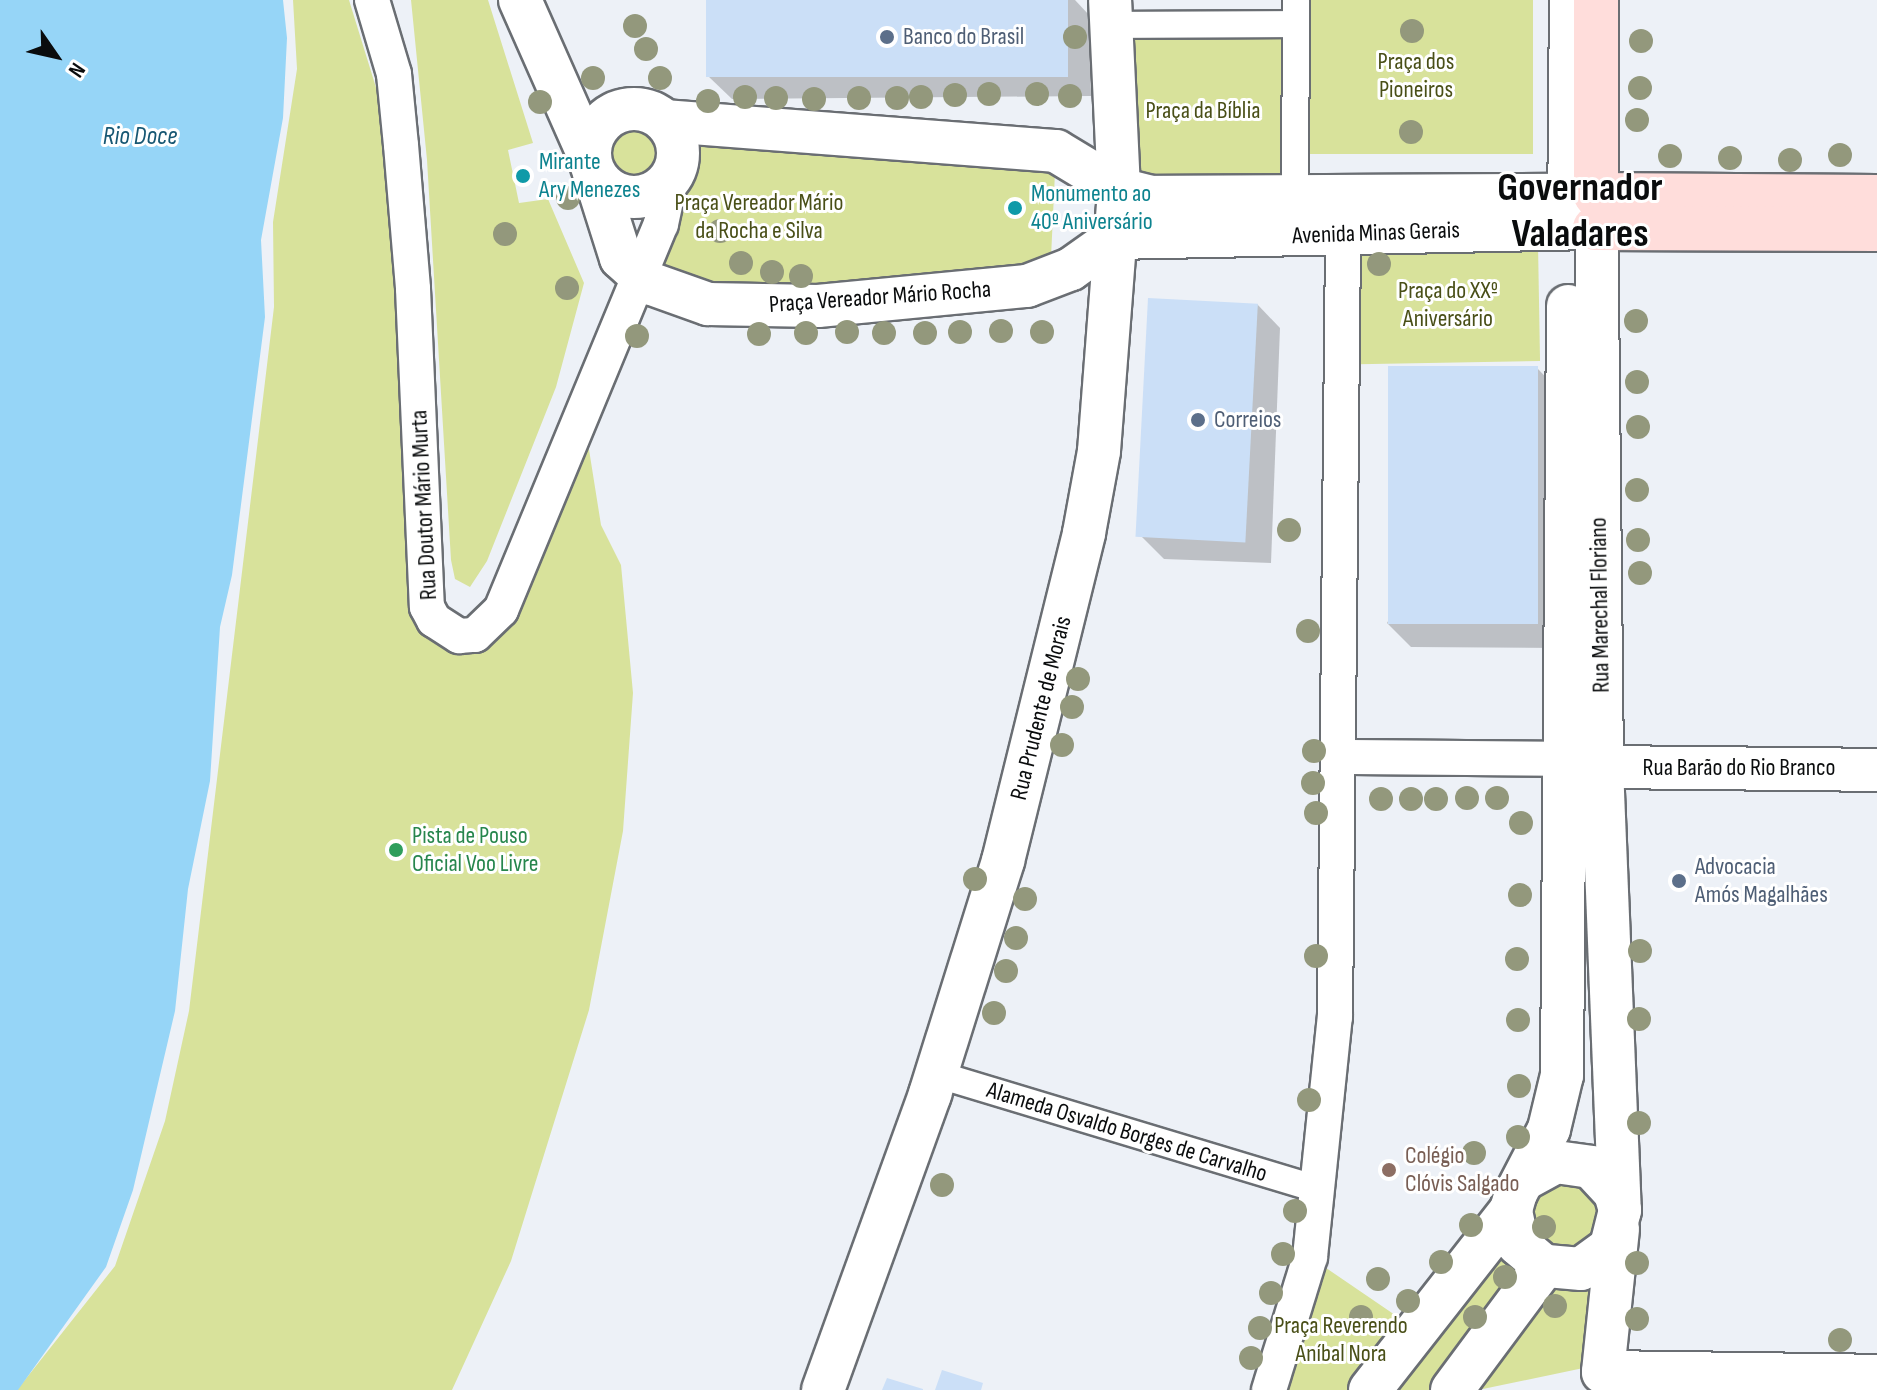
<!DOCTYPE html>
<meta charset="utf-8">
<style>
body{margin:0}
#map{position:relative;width:1877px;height:1390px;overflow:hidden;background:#edf1f7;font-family:"Sofia Sans Condensed",sans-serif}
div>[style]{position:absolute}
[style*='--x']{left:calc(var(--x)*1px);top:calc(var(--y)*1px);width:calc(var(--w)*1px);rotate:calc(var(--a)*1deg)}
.green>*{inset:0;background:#d8e29b;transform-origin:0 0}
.round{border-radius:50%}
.water>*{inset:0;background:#96d5f7}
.shadow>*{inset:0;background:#0003}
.building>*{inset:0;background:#cbdff7;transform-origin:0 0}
.roads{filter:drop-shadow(2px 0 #6a6e73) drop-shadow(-2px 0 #6a6e73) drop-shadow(0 2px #6a6e73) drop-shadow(0 -2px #6a6e73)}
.pedestrian>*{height:26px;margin:-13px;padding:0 13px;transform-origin:13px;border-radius:13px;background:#fff}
.minor>*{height:34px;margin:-17px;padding:0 17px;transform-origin:17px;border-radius:17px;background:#fff}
.tertiary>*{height:42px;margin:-21px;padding:0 21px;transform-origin:21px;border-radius:21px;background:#fff}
.tertiary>.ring{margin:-21px;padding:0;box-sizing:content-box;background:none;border:42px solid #fff;border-radius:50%}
.secondary>*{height:44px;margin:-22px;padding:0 22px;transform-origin:22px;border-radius:22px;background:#ffdddb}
.trees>*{width:24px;height:24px;margin:-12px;border-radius:50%;background:#93987c}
.dots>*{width:22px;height:22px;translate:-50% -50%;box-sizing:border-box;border:4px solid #fff;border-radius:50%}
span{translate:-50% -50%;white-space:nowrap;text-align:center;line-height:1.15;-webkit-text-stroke:6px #fff;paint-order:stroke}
.service-label{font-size:24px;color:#4e5e75}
.left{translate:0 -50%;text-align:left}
.park-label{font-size:24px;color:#494f17}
.culture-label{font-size:24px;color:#0d838f}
.street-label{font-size:24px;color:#0a0c0d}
.leisure-label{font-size:24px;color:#27864d}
.education-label{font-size:24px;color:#785e54}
.water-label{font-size:26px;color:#175773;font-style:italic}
.town-label{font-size:40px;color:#0a0c0d;font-weight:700}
.north{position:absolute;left:16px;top:16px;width:80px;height:80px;-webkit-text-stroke:6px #fff;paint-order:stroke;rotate:124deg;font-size:22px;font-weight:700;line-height:32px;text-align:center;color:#0a0c0d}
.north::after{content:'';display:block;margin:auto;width:28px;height:36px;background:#0a0c0d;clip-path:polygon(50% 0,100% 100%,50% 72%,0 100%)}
</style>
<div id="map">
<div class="green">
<div style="clip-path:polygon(293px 0,349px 0,382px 107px,403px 274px,420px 610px,466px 642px,584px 418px,601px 525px,621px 565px,633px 693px,623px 831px,589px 1010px,511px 1261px,452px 1390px,17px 1390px,115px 1266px,165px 1121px,189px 1011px,274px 307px,273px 222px,297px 69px)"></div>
<div style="clip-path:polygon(411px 0,488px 0,533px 143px,508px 150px,519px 203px,548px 199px,584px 283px,556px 387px,487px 561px,470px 587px,455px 579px,451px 560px,427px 160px)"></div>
<div style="left:1298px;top:0;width:235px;height:154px"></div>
<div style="left:1290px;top:31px;width:159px;height:173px;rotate:90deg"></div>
<div class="round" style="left:599px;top:115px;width:74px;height:74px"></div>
<div style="clip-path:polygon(669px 121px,1056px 151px,1050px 279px,669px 293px,651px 247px,677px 164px)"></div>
<div style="left:1538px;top:244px;width:117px;height:182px;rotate:89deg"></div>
<div style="clip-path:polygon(1557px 1170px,1607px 1197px,1592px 1253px,1537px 1252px,1523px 1198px)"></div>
<div style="clip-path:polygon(1511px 1210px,1529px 1257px,1452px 1390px,1269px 1390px,1310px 1257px,1417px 1330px)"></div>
<div style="clip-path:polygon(1595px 1268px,1593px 1366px,1478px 1390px,1548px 1272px)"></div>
</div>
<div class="water">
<div style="clip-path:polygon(0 0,283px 0,287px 38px,283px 118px,261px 240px,265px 317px,232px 575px,220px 627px,210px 781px,188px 889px,175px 1011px,133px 1190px,106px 1267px,18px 1390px,0 1390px)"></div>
</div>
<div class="shadow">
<div style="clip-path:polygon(708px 0,1075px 0,1090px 16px,1091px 96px,732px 99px,708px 76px)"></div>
<div style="clip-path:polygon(1257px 304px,1280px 328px,1271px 563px,1164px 559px,1141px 536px)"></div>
<div style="clip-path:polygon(1538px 369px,1561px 393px,1558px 648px,1411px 647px,1387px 623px)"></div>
</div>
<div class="building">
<div style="left:706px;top:0;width:362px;height:77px"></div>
<div style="left:1148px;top:298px;width:110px;height:239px;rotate:3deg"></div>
<div style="left:1388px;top:366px;width:150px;height:258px"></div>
<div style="clip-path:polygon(942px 1370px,983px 1383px,981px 1390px,935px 1390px)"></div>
<div style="clip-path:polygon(887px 1378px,923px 1389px,923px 1390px,882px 1390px)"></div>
</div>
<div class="roads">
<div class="pedestrian">
<div style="--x:1111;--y:25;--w:184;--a:-0.3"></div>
<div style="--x:1295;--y:197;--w:197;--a:-89.7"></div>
<div style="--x:936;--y:1074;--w:398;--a:16.8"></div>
</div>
<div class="minor">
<div style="--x:372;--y:0;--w:77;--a:73.4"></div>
<div style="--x:394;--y:74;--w:71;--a:84.4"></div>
<div style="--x:401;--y:145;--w:144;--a:85.2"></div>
<div style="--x:413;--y:289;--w:318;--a:87.5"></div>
<div style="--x:427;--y:607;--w:15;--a:62"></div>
<div style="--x:434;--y:620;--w:30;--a:33"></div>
<div style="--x:459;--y:636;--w:16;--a:-4"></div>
<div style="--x:475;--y:635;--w:36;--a:-44"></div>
<div style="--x:501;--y:610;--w:418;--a:-67.5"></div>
<div style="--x:661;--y:224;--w:48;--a:-78"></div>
<div style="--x:1339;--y:757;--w:226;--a:0.5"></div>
<div style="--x:1269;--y:1390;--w:139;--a:-72.9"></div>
<div style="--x:1310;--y:1257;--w:241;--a:-84.1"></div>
<div style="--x:1335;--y:1017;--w:782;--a:-89.41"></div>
</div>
<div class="tertiary">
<div style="--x:520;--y:0;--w:173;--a:66.1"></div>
<div class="ring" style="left:590px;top:109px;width:46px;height:46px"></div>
<div style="--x:665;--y:121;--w:392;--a:4.4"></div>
<div style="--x:1056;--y:151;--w:74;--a:31.1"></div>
<div style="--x:1119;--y:189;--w:34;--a:14"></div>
<div style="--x:1152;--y:197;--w:444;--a:-0.3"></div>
<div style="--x:1596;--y:195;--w:572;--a:89.4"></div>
<div style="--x:1602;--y:767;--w:443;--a:87.7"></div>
<div style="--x:594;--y:173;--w:89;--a:72.4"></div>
<div style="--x:621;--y:258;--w:38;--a:42"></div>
<div style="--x:649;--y:283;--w:63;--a:19.6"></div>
<div style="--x:708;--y:304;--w:110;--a:1"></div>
<div style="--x:818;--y:306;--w:210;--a:-5.5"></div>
<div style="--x:1027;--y:286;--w:47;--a:-21.1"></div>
<div style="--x:1071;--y:269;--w:54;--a:-35.2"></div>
<div style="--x:1569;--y:223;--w:223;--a:-89.5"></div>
<div style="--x:1115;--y:238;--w:480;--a:-1.2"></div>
<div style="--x:1602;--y:767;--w:275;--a:0.6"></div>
<div style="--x:1525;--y:1179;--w:35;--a:-29"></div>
<div style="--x:1556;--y:1162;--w:35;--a:8"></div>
<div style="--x:1591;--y:1167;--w:35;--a:47"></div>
<div style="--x:1615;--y:1193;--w:18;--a:74"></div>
<div style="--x:1620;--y:1210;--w:38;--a:104"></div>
<div style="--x:1611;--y:1247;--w:37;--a:144"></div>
<div style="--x:1581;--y:1269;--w:37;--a:-175"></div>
<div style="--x:1544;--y:1266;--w:34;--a:-140"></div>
<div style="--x:1518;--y:1244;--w:35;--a:-102"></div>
<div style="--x:1511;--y:1210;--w:18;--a:-74"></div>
<div style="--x:1516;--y:1193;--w:72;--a:-62.7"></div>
<div style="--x:1549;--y:1129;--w:56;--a:-76.5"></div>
<div style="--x:1562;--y:1075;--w:769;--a:-89.55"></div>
<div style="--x:1618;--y:1229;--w:144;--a:96"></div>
<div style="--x:1603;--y:1372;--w:274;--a:0.8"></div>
<div style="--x:823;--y:1390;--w:315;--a:-70.1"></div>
<div style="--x:930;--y:1094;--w:244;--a:-72.6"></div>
<div style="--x:1003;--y:861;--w:338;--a:-76.1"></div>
<div style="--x:1084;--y:533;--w:83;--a:-79.6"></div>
<div style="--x:1099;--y:451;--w:263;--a:-85.6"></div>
<div style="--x:1119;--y:189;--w:189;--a:-92.7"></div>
<div style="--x:1370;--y:1390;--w:229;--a:-51.9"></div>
<div style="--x:1452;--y:1390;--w:154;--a:-53.4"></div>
</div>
<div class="secondary">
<div style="--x:1596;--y:0;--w:195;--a:90"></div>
<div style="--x:1596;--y:195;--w:281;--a:0.4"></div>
<div style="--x:1595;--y:228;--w:282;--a:0.2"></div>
</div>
</div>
<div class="trees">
<div style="left:635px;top:26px"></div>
<div style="left:1412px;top:31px"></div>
<div style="left:1075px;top:37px"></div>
<div style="left:1641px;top:41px"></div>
<div style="left:646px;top:49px"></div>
<div style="left:593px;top:78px"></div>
<div style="left:660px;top:78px"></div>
<div style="left:1640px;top:88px"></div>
<div style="left:989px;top:94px"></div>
<div style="left:1037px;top:94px"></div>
<div style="left:955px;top:95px"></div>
<div style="left:1070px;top:96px"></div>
<div style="left:745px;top:97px"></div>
<div style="left:921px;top:97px"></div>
<div style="left:776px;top:98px"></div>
<div style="left:859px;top:98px"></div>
<div style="left:897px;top:98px"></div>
<div style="left:814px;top:99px"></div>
<div style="left:708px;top:101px"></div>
<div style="left:540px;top:102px"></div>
<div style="left:1637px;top:120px"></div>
<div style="left:1411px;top:132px"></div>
<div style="left:1840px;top:155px"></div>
<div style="left:1670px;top:156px"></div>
<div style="left:1730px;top:158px"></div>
<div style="left:1790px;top:160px"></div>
<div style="left:568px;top:198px"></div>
<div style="left:720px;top:231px"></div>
<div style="left:505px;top:234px"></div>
<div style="left:741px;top:263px"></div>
<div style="left:1379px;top:264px"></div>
<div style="left:772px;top:272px"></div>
<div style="left:801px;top:276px"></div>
<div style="left:567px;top:288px"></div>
<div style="left:1636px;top:321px"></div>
<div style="left:1001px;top:331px"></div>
<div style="left:847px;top:332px"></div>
<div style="left:960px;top:332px"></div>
<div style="left:1042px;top:332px"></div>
<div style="left:806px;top:333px"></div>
<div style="left:884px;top:333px"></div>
<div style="left:925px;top:333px"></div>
<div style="left:759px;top:334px"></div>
<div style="left:637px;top:336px"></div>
<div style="left:1637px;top:382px"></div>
<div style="left:1638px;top:427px"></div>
<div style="left:1637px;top:490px"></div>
<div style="left:1289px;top:530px"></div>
<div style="left:1638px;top:540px"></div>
<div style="left:1640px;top:573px"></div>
<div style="left:1308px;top:631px"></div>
<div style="left:1078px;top:679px"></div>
<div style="left:1072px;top:707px"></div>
<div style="left:1062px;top:745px"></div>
<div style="left:1314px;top:751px"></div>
<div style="left:1313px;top:783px"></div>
<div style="left:1467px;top:798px"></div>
<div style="left:1497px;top:798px"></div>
<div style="left:1381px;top:799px"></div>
<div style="left:1411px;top:799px"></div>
<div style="left:1436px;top:799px"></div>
<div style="left:1316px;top:813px"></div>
<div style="left:1521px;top:823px"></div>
<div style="left:975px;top:879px"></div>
<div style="left:1520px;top:895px"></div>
<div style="left:1025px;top:899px"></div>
<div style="left:1016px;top:938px"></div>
<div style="left:1640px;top:951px"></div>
<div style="left:1316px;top:956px"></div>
<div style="left:1517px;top:959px"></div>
<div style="left:1006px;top:971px"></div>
<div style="left:994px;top:1013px"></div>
<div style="left:1639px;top:1019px"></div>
<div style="left:1518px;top:1020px"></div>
<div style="left:1519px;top:1086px"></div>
<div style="left:1309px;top:1100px"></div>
<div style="left:1639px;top:1123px"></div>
<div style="left:1518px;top:1137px"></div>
<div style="left:1474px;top:1153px"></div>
<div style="left:942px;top:1185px"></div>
<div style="left:1295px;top:1211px"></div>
<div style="left:1471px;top:1225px"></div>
<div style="left:1544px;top:1227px"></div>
<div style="left:1283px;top:1254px"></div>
<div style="left:1441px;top:1262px"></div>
<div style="left:1637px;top:1263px"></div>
<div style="left:1505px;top:1277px"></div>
<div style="left:1378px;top:1279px"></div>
<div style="left:1271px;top:1293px"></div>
<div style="left:1408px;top:1301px"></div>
<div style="left:1555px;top:1306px"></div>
<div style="left:1361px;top:1317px"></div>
<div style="left:1475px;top:1317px"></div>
<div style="left:1637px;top:1319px"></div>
<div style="left:1260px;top:1328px"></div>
<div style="left:1840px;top:1340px"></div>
<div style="left:1251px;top:1358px"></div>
</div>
<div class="dots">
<div style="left:887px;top:37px;background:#5c6f8a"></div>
<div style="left:523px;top:176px;background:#0f9aa8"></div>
<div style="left:1015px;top:208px;background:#0f9aa8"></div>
<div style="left:1198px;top:420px;background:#5c6f8a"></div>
<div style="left:396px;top:850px;background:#2e9e5b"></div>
<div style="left:1679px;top:881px;background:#5c6f8a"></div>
<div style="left:1389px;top:1170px;background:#8d6e63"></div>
</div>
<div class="service-label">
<span class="left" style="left:903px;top:37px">Banco do Brasil</span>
<span class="left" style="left:1214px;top:420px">Correios</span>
<span class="left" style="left:1695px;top:881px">Advocacia<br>Amós Magalhães</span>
</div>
<div class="park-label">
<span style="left:1416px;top:76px">Praça dos<br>Pioneiros</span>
<span style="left:1203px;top:111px">Praça da Bíblia</span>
<span style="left:759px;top:217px">Praça Vereador Mário<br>da Rocha e Silva</span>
<span style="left:1448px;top:305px">Praça do XXº<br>Aniversário</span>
<span style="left:1341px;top:1340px">Praça Reverendo<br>Aníbal Nora</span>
</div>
<div class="culture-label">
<span class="left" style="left:539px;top:176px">Mirante<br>Ary Menezes</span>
<span class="left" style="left:1031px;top:208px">Monumento ao<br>40º Aniversário</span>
</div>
<div class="street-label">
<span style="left:1376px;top:233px;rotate:-2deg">Avenida Minas Gerais</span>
<span style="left:880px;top:297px;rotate:-4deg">Praça Vereador Mário Rocha</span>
<span style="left:424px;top:505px;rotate:-93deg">Rua Doutor Mário Murta</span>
<span style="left:1600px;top:605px;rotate:-91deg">Rua Marechal Floriano</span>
<span style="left:1041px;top:708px;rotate:-76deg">Rua Prudente de Morais</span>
<span style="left:1739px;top:768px">Rua Barão do Rio Branco</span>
<span style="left:1127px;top:1132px;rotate:17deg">Alameda Osvaldo Borges de Carvalho</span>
</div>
<div class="leisure-label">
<span class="left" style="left:412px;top:850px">Pista de Pouso<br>Oficial Voo Livre</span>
</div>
<div class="education-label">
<span class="left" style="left:1405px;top:1170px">Colégio<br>Clóvis Salgado</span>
</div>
<div class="water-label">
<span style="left:140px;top:137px">Rio Doce</span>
</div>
<div class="town-label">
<span style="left:1580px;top:211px">Governador<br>Valadares</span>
</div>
<div class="north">N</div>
</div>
